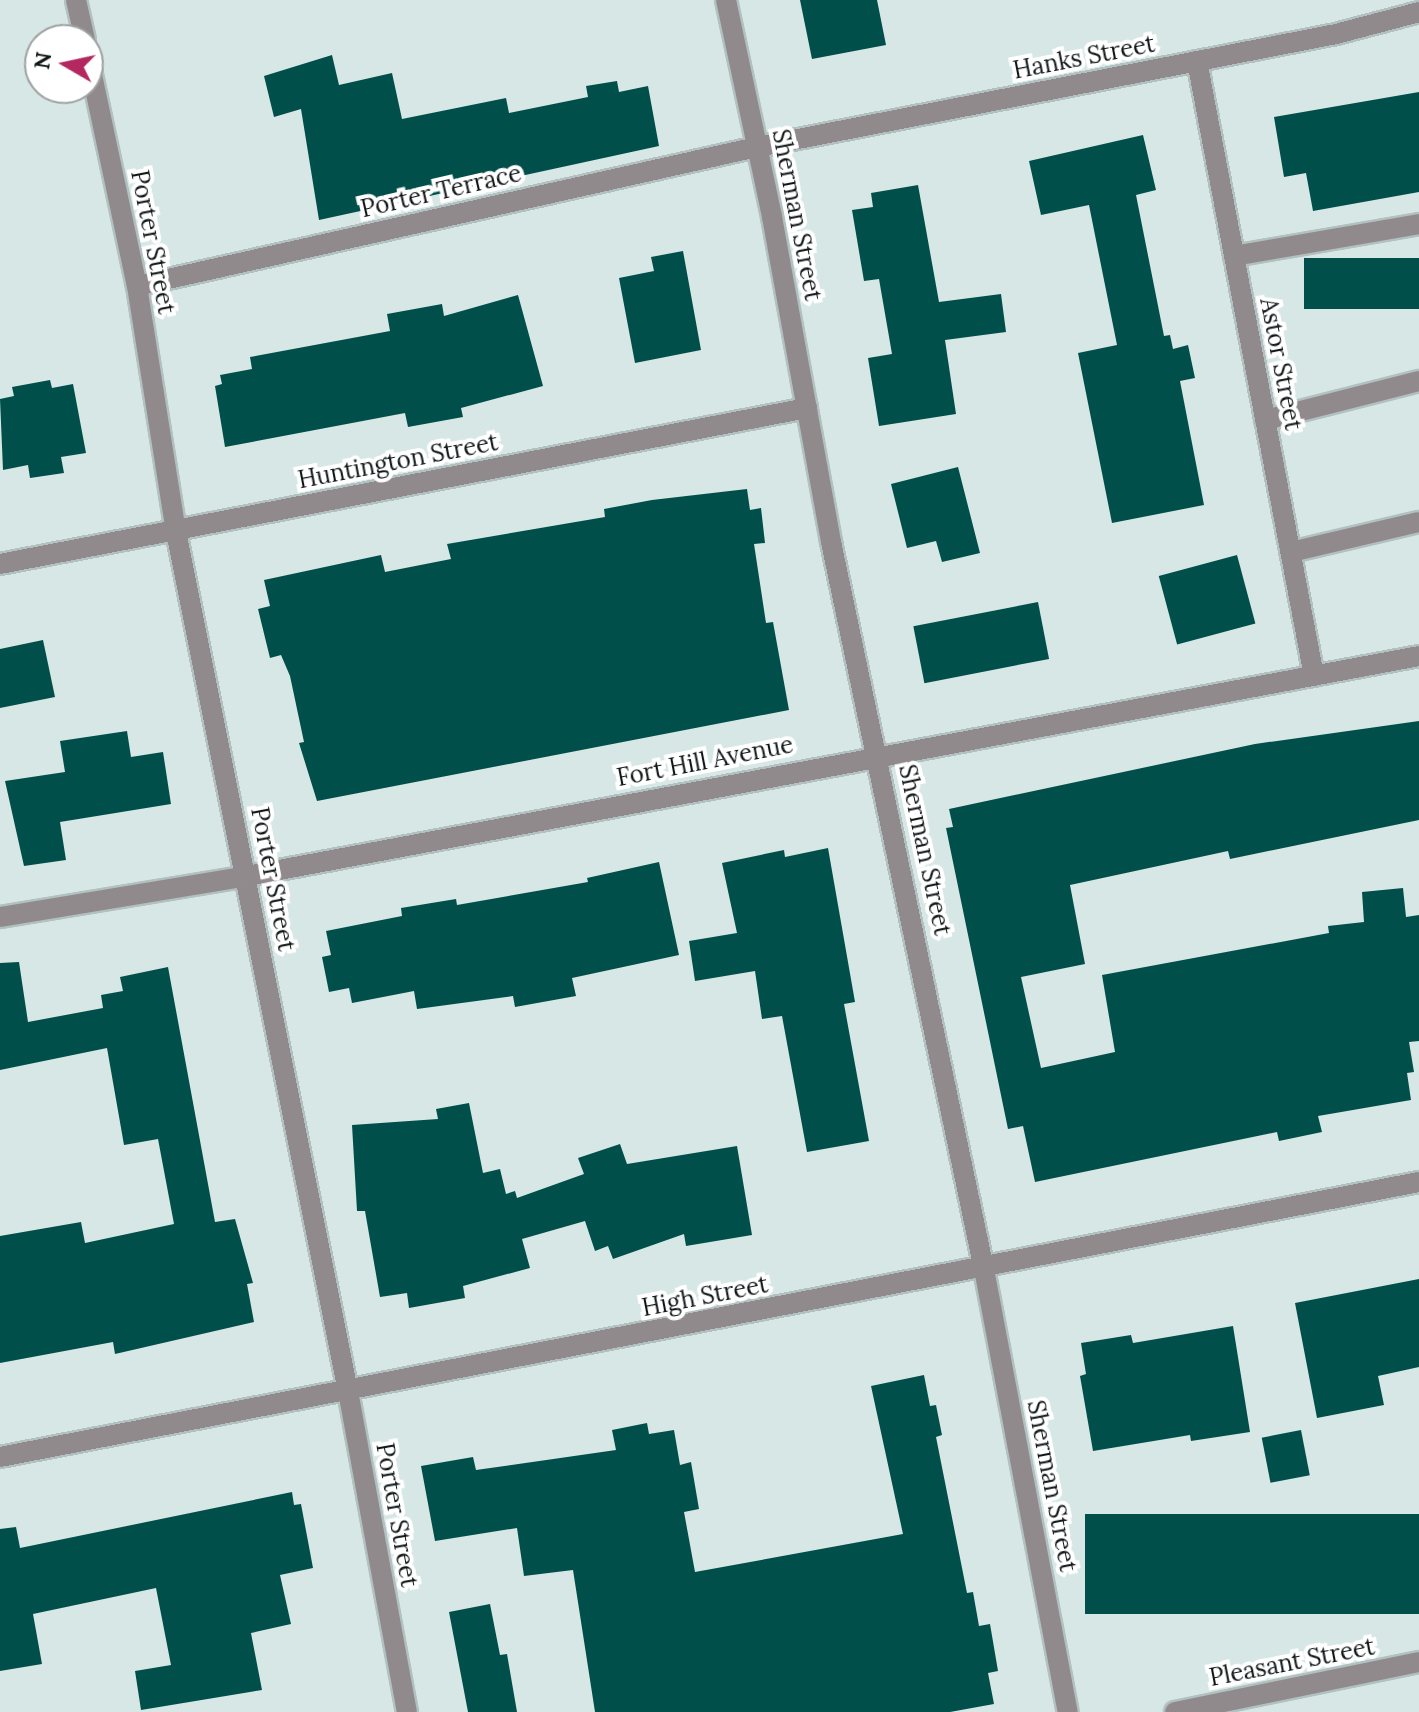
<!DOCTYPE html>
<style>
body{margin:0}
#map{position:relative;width:1419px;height:1712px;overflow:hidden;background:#d6e7e5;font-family:Lora,serif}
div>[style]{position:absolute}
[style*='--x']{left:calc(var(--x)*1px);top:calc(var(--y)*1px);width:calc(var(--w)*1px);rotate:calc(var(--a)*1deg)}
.building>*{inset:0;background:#014f4a;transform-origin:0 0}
.roads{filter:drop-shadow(2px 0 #b2c1c0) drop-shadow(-2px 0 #b2c1c0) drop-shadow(0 2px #b2c1c0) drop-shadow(0 -2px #b2c1c0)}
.minor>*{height:20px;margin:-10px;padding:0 10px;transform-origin:10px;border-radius:10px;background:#918a8c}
span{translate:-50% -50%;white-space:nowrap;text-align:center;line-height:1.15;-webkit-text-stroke:8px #fff;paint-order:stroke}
.street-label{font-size:24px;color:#101616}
.north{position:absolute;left:24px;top:24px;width:80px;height:80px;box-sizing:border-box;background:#fff;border:2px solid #9fa2a2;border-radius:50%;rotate:279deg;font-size:22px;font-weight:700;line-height:32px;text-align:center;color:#101616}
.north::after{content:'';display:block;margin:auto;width:28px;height:36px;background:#b42860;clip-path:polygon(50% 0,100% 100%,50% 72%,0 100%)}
</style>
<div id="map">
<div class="building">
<div style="clip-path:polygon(800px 0,877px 0,886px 45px,812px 59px)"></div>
<div style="clip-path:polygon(332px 55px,339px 85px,392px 73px,402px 119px,506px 98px,509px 113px,588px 97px,586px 86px,617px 81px,619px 92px,648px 86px,659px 146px,319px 220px,301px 109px,274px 117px,264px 76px)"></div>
<div style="clip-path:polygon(1419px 92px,1419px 192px,1313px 211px,1306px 173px,1284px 177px,1274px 117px)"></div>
<div style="clip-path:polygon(1143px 135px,1156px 190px,1136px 195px,1164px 336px,1170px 335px,1173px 349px,1188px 345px,1195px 378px,1180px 381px,1204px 505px,1112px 523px,1078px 353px,1117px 345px,1089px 205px,1041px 215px,1029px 161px)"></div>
<div style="clip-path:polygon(918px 185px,939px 302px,1001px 294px,1006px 332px,945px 340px,956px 414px,879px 426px,868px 358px,892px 354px,879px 279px,864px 281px,852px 210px,873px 207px,871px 193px)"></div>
<div style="clip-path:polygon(683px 251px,701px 350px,635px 363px,619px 278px,654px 271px,651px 257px)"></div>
<div style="left:1419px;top:258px;width:51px;height:115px;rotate:90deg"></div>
<div style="clip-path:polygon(518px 295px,543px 386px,461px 408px,463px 417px,408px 427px,405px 413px,225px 447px,215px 386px,222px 384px,220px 375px,252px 369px,250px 357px,390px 331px,387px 314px,442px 304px,444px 316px)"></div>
<div style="clip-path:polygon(50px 380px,52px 388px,73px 384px,86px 453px,61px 457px,64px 473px,30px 478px,28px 465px,3px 470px,0 399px,14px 396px,12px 387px)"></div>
<div style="clip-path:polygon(958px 467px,980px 553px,942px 562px,936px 541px,907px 548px,891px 484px)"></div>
<div style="clip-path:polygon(747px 489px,750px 510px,761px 508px,765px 543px,754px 544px,766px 623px,773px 622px,789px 710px,317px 801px,299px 743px,304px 742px,290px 676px,281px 655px,270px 658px,258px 609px,270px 606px,264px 580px,381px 555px,385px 572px,451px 559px,447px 544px,605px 517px,604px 509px,652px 500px)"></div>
<div style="left:1237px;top:555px;width:71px;height:81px;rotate:75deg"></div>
<div style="left:1038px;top:602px;width:58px;height:127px;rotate:79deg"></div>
<div style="clip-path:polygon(43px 640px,55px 697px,0 708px,0 649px)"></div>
<div style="clip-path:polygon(1419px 721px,1419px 820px,1230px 859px,1228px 851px,1070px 885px,1085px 964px,1021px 977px,1041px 1068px,1115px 1052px,1102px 975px,1329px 933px,1328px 926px,1364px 922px,1362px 892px,1403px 888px,1406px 917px,1419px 915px,1419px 1041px,1409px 1042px,1414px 1072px,1407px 1073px,1411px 1100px,1318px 1116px,1322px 1132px,1279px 1141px,1277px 1132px,1035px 1182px,1023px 1126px,1008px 1129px,946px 828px,953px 827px,949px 809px,1255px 744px)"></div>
<div style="clip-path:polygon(127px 731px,131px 757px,163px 752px,171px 804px,60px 822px,66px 860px,24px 866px,5px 781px,65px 772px,60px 741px)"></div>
<div style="clip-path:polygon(828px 848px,855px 1002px,844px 1004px,869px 1141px,807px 1152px,782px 1016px,762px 1019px,755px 971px,695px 981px,689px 941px,737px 933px,722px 863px,784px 850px,785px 857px)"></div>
<div style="clip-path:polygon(659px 862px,679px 955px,572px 978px,576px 996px,515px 1007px,513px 996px,417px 1009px,414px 991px,352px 1003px,349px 988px,329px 992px,322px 957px,331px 955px,326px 931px,402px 916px,401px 908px,456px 899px,457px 905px,588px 882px,587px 878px)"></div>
<div style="clip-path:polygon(19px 962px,28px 1022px,103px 1008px,101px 995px,123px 991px,120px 977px,168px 967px,215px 1222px,235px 1219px,253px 1283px,247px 1284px,254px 1322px,115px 1354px,113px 1342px,0 1363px,0 1236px,81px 1222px,85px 1243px,174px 1224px,158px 1139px,124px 1145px,107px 1048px,0 1070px,0 963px)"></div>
<div style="clip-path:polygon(469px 1103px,483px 1173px,500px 1169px,506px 1194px,515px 1191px,517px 1198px,584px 1174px,578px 1158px,620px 1144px,627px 1164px,737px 1146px,752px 1235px,686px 1246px,684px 1234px,613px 1259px,608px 1246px,595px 1251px,585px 1221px,522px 1239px,530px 1268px,463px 1286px,465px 1298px,409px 1308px,407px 1293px,380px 1297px,365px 1211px,357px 1211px,352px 1125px,438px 1119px,436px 1109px)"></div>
<div style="clip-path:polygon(1419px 1279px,1419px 1367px,1378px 1376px,1384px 1405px,1317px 1418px,1295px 1303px)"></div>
<div style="clip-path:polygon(1233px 1326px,1250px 1432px,1191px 1441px,1190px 1435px,1093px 1451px,1080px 1376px,1086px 1374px,1081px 1343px,1131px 1335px,1133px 1343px)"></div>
<div style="clip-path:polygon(924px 1375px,930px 1406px,936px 1405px,942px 1435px,936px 1437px,967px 1593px,973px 1592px,979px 1626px,990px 1624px,998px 1671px,988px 1673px,994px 1704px,950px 1712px,595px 1712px,573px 1570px,524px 1576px,517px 1528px,435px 1541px,421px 1466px,473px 1457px,476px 1470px,616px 1450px,612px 1430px,647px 1423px,649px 1434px,674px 1430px,680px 1465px,691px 1462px,699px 1509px,684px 1512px,695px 1572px,903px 1534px,871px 1386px)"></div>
<div style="left:1301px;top:1430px;width:46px;height:40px;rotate:79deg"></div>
<div style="clip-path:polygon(292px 1492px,294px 1505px,301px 1504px,313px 1568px,280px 1575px,291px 1624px,251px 1633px,262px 1690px,141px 1710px,135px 1671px,171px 1665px,156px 1588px,33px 1614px,42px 1664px,0 1671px,0 1529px,16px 1527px,20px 1548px)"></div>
<div style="left:1419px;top:1514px;width:100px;height:334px;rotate:90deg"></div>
<div style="clip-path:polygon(490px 1604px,500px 1655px,507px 1654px,517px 1712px,468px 1712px,449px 1612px)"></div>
</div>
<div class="roads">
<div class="minor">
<div style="--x:76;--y:0;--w:41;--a:77.3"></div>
<div style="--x:726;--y:0;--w:222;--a:78"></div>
<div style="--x:772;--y:217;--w:330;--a:79.7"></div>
<div style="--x:831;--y:542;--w:743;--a:78.12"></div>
<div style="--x:984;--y:1269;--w:451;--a:79.3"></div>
<div style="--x:88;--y:56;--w:235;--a:78"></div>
<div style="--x:137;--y:286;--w:248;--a:81"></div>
<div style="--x:176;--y:531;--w:877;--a:78.69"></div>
<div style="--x:348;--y:1391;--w:326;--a:79.6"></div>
<div style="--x:1197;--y:61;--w:626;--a:79.23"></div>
<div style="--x:1234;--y:256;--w:188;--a:-9.8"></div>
<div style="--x:137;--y:286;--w:635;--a:-12.64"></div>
<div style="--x:757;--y:147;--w:590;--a:-11.04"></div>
<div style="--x:1336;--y:34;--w:86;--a:-14.8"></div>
<div style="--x:1265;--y:420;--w:159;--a:-14.2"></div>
<div style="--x:1291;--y:552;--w:131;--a:-13.2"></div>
<div style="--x:0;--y:564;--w:822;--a:-10.94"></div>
<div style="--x:0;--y:917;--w:250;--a:-9.4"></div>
<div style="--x:247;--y:876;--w:1192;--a:-10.63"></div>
<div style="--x:0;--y:1457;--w:1445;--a:-10.97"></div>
<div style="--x:1175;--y:1712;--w:249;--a:-11.6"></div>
</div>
</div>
<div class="street-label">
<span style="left:1084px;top:57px;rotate:-11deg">Hanks Street</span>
<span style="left:441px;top:191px;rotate:-13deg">Porter Terrace</span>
<span style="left:797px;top:215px;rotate:79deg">Sherman Street</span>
<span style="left:153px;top:242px;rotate:79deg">Porter Street</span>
<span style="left:1281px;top:364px;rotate:79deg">Astor Street</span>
<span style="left:398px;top:461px;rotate:-11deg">Huntington Street</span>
<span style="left:705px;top:761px;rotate:-11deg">Fort Hill Avenue</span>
<span style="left:925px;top:850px;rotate:78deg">Sherman Street</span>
<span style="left:273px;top:879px;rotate:79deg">Porter Street</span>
<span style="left:705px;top:1296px;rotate:-11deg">High Street</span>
<span style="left:1052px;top:1486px;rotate:79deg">Sherman Street</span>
<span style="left:397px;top:1515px;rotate:80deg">Porter Street</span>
<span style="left:1292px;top:1662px;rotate:-11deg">Pleasant Street</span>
</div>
<div class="north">N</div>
</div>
